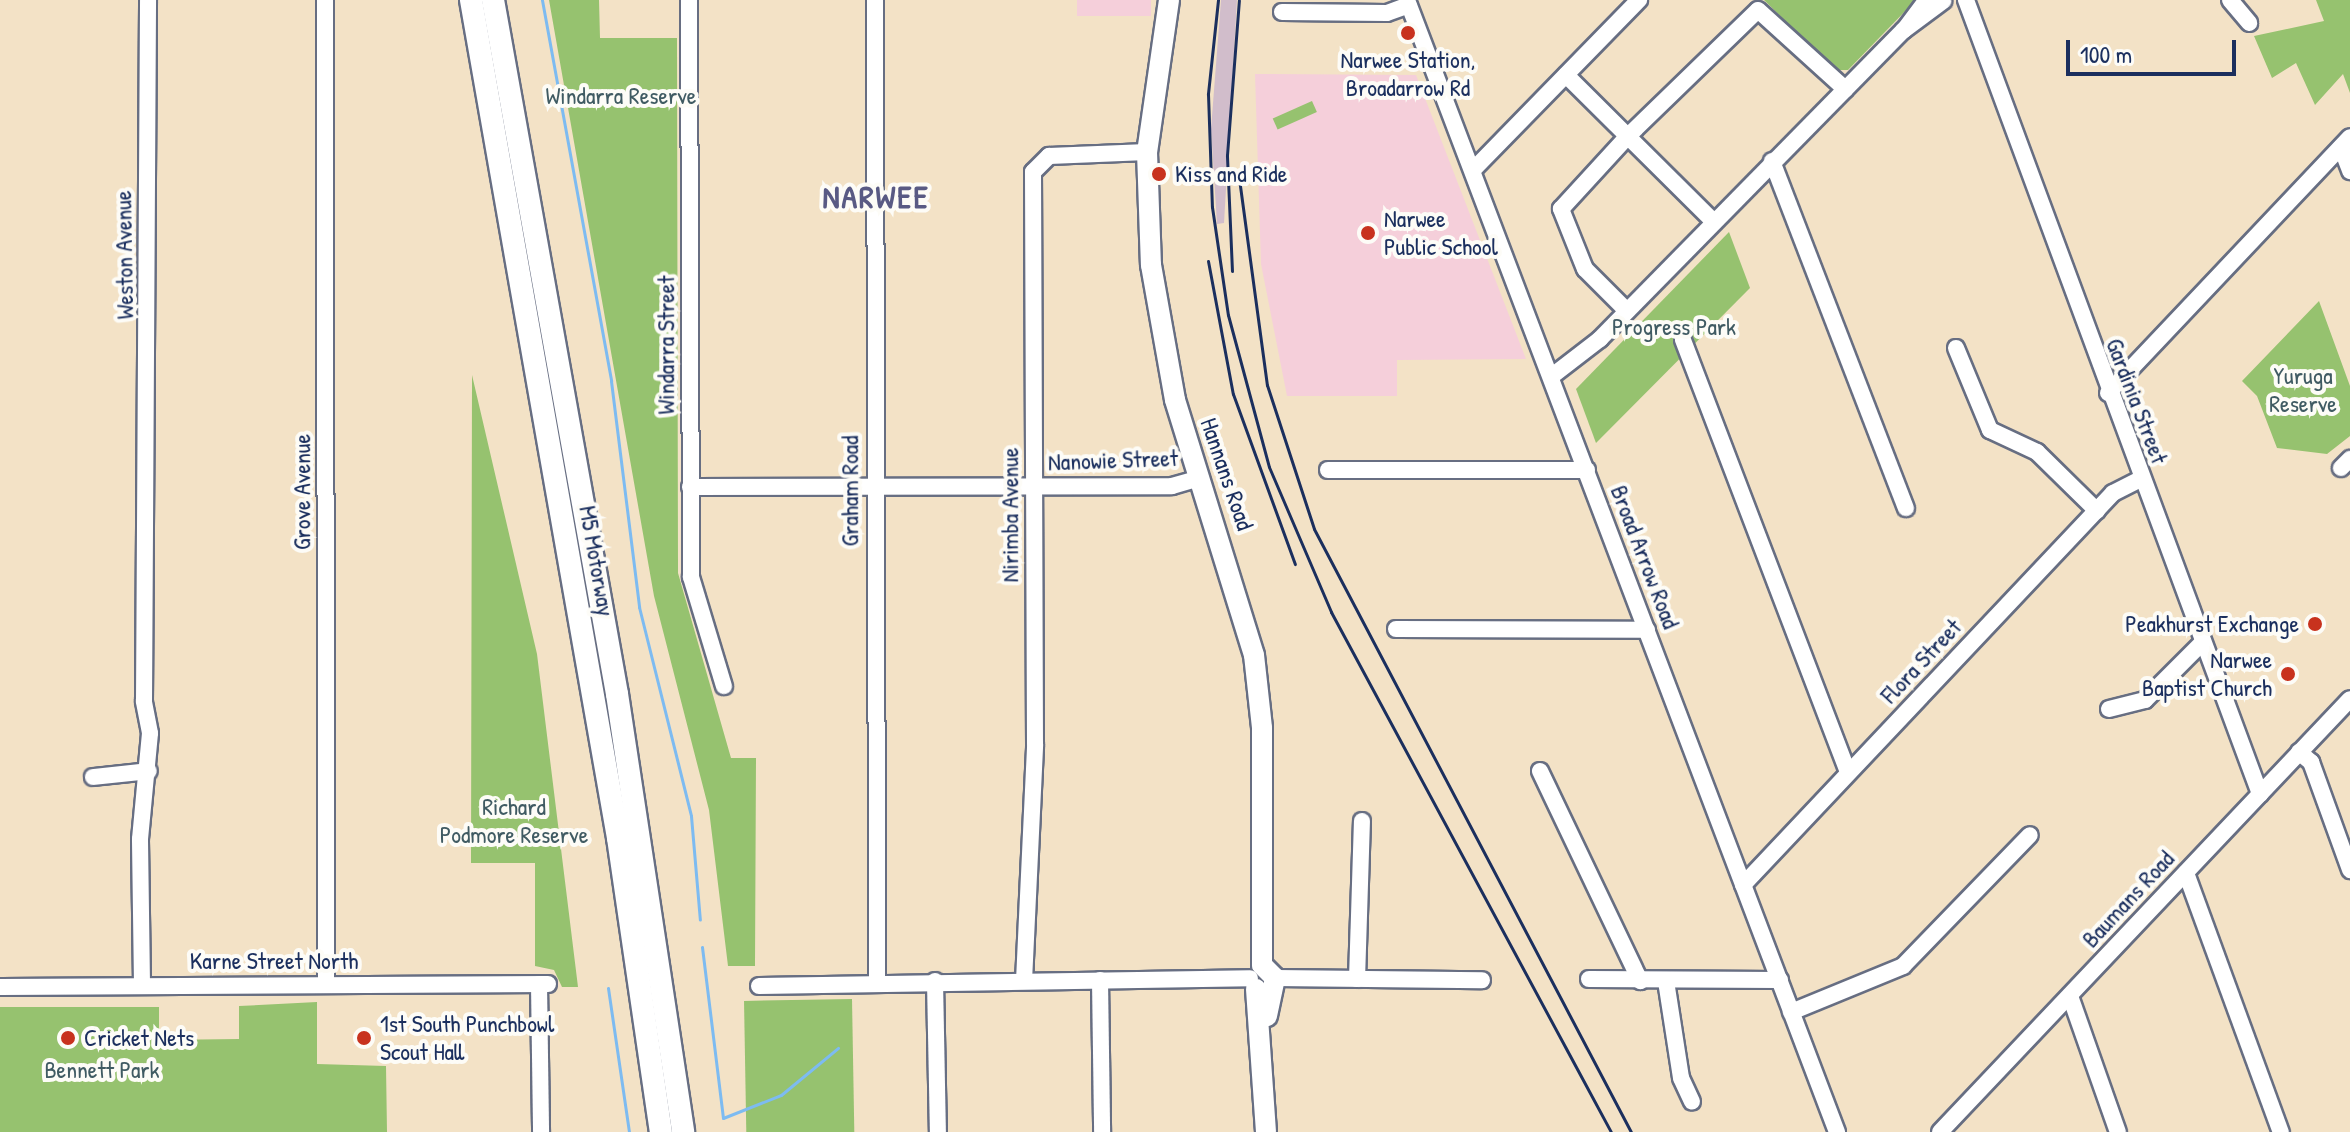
<!DOCTYPE html>
<style>
body{margin:0}
#map{position:relative;width:2350px;height:1132px;overflow:hidden;background:#f3e2c6;font-family:"Patrick Hand",sans-serif}
div>[style]{position:absolute}
[style*='--x']{left:calc(var(--x)*1px);top:calc(var(--y)*1px);width:calc(var(--w)*1px);rotate:calc(var(--a)*1deg)}
.built>*{inset:0;background:#f5cfda;transform-origin:0 0}
.industrial>*{inset:0;background:#d1bdcb}
.green>*{inset:0;background:#96c26f;transform-origin:0 0}
.stream>*{height:3px;margin:-1.5px;padding:0 1.5px;transform-origin:1.5px;border-radius:1.5px;background:#7dbbf1}
.roads{filter:drop-shadow(2px 0 #676e82) drop-shadow(-2px 0 #676e82) drop-shadow(0 2px #676e82) drop-shadow(0 -2px #676e82)}
.minor>*{height:16px;margin:-8px;padding:0 8px;transform-origin:8px;border-radius:8px;background:#fff}
.major>*{height:20px;margin:-10px;padding:0 10px;transform-origin:10px;border-radius:10px;background:#fff}
.highway>*{height:22px;margin:-11px;padding:0 11px;transform-origin:11px;border-radius:11px;background:#fff}
.rail>*{height:3px;margin:-1.5px;padding:0 1.5px;transform-origin:1.5px;border-radius:1.5px;background:#1b2f5e}
.dots>*{width:22px;height:22px;translate:-50% -50%;box-sizing:border-box;border:4px solid #fdfcf7;border-radius:50%}
span{translate:-50% -50%;white-space:nowrap;text-align:center;line-height:1.15;-webkit-text-stroke:8px #fdfcf7;paint-order:stroke}
.poi-label{font-size:24px;color:#1b2f5e}
.left{translate:0 -50%;text-align:left}
.right{translate:-100% -50%;text-align:right}
.park-label{font-size:24px;color:#405b63}
.street-label{font-size:24px;color:#1b2f5e}
.district-label{font-size:32px;color:#595a84;font-weight:700;letter-spacing:2px}
.scale{position:absolute;left:2066px;top:40px;width:170px;height:36px;box-sizing:border-box;border:4px solid #1b2f5e;border-top:0;padding-left:10px;font-size:24px;line-height:28px;white-space:nowrap;color:#1b2f5e;-webkit-text-stroke:6px #fdfcf7;paint-order:stroke}
</style>
<div id="map">
<div class="built">
<div style="left:1077px;top:0;width:74px;height:16px"></div>
<div style="clip-path:polygon(1255px 74px,1416px 75px,1526px 359px,1397px 360px,1397px 396px,1287px 396px,1261px 264px)"></div>
</div>
<div class="industrial">
<div style="clip-path:polygon(1221px 0,1237px 0,1224px 223px,1217px 224px,1211px 129px)"></div>
</div>
<div class="green">
<div style="clip-path:polygon(549px 0,599px 0,600px 38px,677px 38px,678px 573px,731px 758px,756px 758px,755px 966px,728px 966px,709px 810px,654px 596px)"></div>
<div style="clip-path:polygon(1764px 0,1916px 0,1848px 70px,1835px 70px)"></div>
<div style="clip-path:polygon(2316px 0,2350px 0,2350px 93px,2343px 74px,2315px 105px,2296px 63px,2272px 78px,2254px 36px,2324px 21px)"></div>
<div style="left:1312px;top:101px;width:12px;height:43px;rotate:66deg"></div>
<div style="clip-path:polygon(1729px 232px,1750px 288px,1596px 443px,1576px 389px)"></div>
<div style="clip-path:polygon(2319px 301px,2350px 386px,2350px 436px,2327px 454px,2277px 448px,2257px 396px,2242px 381px)"></div>
<div style="clip-path:polygon(472px 375px,537px 654px,578px 987px,562px 987px,554px 970px,535px 966px,535px 863px,471px 863px)"></div>
<div style="left:852px;top:999px;width:133px;height:108px;rotate:89deg"></div>
<div style="clip-path:polygon(317px 1002px,317px 1064px,386px 1066px,387px 1132px,0 1132px,0 1007px,159px 1007px,159px 1040px,239px 1039px,239px 1006px)"></div>
</div>
<div class="stream">
<div style="--x:542;--y:0;--w:387;--a:79.7"></div>
<div style="--x:611;--y:381;--w:228;--a:82.9"></div>
<div style="--x:639;--y:607;--w:215;--a:76"></div>
<div style="--x:691;--y:816;--w:104;--a:85.1"></div>
<div style="--x:702;--y:947;--w:172;--a:83"></div>
<div style="--x:723;--y:1118;--w:62;--a:-21.6"></div>
<div style="--x:781;--y:1095;--w:74;--a:-39.5"></div>
<div style="--x:608;--y:988;--w:146;--a:81.7"></div>
</div>
<div class="roads">
<div class="minor">
<div style="--x:325;--y:0;--w:985;--a:89.94"></div>
<div style="--x:689;--y:0;--w:577;--a:89.8"></div>
<div style="--x:691;--y:577;--w:114;--a:73.2"></div>
<div style="--x:875;--y:0;--w:981;--a:89.88"></div>
<div style="--x:1407;--y:0;--w:1211;--a:69.2"></div>
<div style="--x:1966;--y:0;--w:847;--a:69.68"></div>
<div style="--x:2230;--y:0;--w:30;--a:50"></div>
<div style="--x:1282;--y:12;--w:105;--a:0.5"></div>
<div style="--x:1387;--y:13;--w:23;--a:-20"></div>
<div style="--x:1904;--y:30;--w:38;--a:-53"></div>
<div style="--x:1566;--y:75;--w:207;--a:44.8"></div>
<div style="--x:2341;--y:147;--w:26;--a:69"></div>
<div style="--x:1772;--y:161;--w:372;--a:68.9"></div>
<div style="--x:1473;--y:170;--w:238;--a:-45.7"></div>
<div style="--x:1627;--y:311;--w:59;--a:-135"></div>
<div style="--x:1585;--y:269;--w:65;--a:-111.8"></div>
<div style="--x:1561;--y:209;--w:98;--a:-47.5"></div>
<div style="--x:1627;--y:137;--w:182;--a:-44.1"></div>
<div style="--x:1758;--y:10;--w:118;--a:42.2"></div>
<div style="--x:1683;--y:340;--w:463;--a:69.1"></div>
<div style="--x:1956;--y:348;--w:89;--a:67.5"></div>
<div style="--x:1990;--y:430;--w:52;--a:25.1"></div>
<div style="--x:2037;--y:452;--w:84;--a:44.5"></div>
<div style="--x:1552;--y:376;--w:61;--a:-37.6"></div>
<div style="--x:1600;--y:339;--w:433;--a:-45.5"></div>
<div style="--x:1904;--y:30;--w:49;--a:-36.6"></div>
<div style="--x:2108;--y:393;--w:352;--a:-46.6"></div>
<div style="--x:2341;--y:468;--w:13;--a:-45"></div>
<div style="--x:1328;--y:470;--w:259;--a:0"></div>
<div style="--x:690;--y:487;--w:482;--a:-0.1"></div>
<div style="--x:1172;--y:486;--w:29;--a:-16"></div>
<div style="--x:1396;--y:629;--w:251;--a:0.2"></div>
<div style="--x:2109;--y:709;--w:37;--a:-14"></div>
<div style="--x:2145;--y:700;--w:82;--a:-45"></div>
<div style="--x:2299;--y:752;--w:16;--a:40"></div>
<div style="--x:2311;--y:762;--w:115;--a:70.1"></div>
<div style="--x:1540;--y:771;--w:233;--a:64.5"></div>
<div style="--x:93;--y:777;--w:56;--a:-6.1"></div>
<div style="--x:2186;--y:873;--w:276;--a:69.9"></div>
<div style="--x:1743;--y:885;--w:539;--a:-46.65"></div>
<div style="--x:2113;--y:493;--w:31;--a:-27"></div>
<div style="--x:1275;--y:978;--w:207;--a:0.6"></div>
<div style="--x:1357;--y:979;--w:158;--a:-88.2"></div>
<div style="--x:1589;--y:979;--w:191;--a:0.3"></div>
<div style="--x:1100;--y:980;--w:152;--a:89.2"></div>
<div style="--x:935;--y:981;--w:151;--a:88.9"></div>
<div style="--x:1024;--y:981;--w:237;--a:-87.3"></div>
<div style="--x:1035;--y:744;--w:572;--a:-90.2"></div>
<div style="--x:1033;--y:172;--w:23;--a:-45"></div>
<div style="--x:1049;--y:156;--w:98;--a:-2.3"></div>
<div style="--x:1666;--y:981;--w:98;--a:81.2"></div>
<div style="--x:1681;--y:1078;--w:26;--a:65"></div>
<div style="--x:142;--y:984;--w:145;--a:-90.8"></div>
<div style="--x:140;--y:839;--w:106;--a:-84.6"></div>
<div style="--x:150;--y:733;--w:33;--a:-101"></div>
<div style="--x:144;--y:701;--w:701;--a:-89.67"></div>
<div style="--x:539;--y:984;--w:148;--a:89.2"></div>
<div style="--x:759;--y:986;--w:491;--a:-0.9"></div>
<div style="--x:0;--y:987;--w:548;--a:-0.31"></div>
<div style="--x:2070;--y:996;--w:144;--a:70.6"></div>
<div style="--x:1791;--y:1012;--w:121;--a:-22.3"></div>
<div style="--x:1903;--y:966;--w:182;--a:-45.9"></div>
<div style="--x:1940;--y:1132;--w:596;--a:-46.56"></div>
</div>
<div class="major">
<div style="--x:1169;--y:0;--w:154;--a:98.2"></div>
<div style="--x:1147;--y:152;--w:113;--a:88"></div>
<div style="--x:1151;--y:265;--w:137;--a:79.9"></div>
<div style="--x:1175;--y:400;--w:267;--a:72.8"></div>
<div style="--x:1254;--y:655;--w:73;--a:83.7"></div>
<div style="--x:1262;--y:728;--w:237;--a:90"></div>
<div style="--x:1262;--y:965;--w:18;--a:45"></div>
<div style="--x:1275;--y:978;--w:39;--a:102"></div>
<div style="--x:1256;--y:989;--w:143;--a:86"></div>
</div>
<div class="highway">
<div style="--x:471;--y:0;--w:851;--a:80.05"></div>
<div style="--x:618;--y:838;--w:297;--a:81.7"></div>
<div style="--x:493;--y:0;--w:705;--a:79.87"></div>
<div style="--x:617;--y:694;--w:443;--a:81.4"></div>
</div>
</div>
<div class="rail">
<div style="--x:1218;--y:0;--w:95;--a:96.1"></div>
<div style="--x:1208;--y:94;--w:113;--a:88"></div>
<div style="--x:1212;--y:207;--w:109;--a:81.6"></div>
<div style="--x:1228;--y:315;--w:157;--a:74.9"></div>
<div style="--x:1269;--y:467;--w:158;--a:66.8"></div>
<div style="--x:1331;--y:612;--w:591;--a:61.7"></div>
<div style="--x:1238;--y:171;--w:216;--a:82.3"></div>
<div style="--x:1267;--y:385;--w:151;--a:71.9"></div>
<div style="--x:1314;--y:529;--w:681;--a:62.27"></div>
<div style="--x:1208;--y:261;--w:135;--a:79.4"></div>
<div style="--x:1233;--y:394;--w:181;--a:70"></div>
<div style="--x:1232;--y:271;--w:116;--a:-92.5"></div>
<div style="--x:1227;--y:155;--w:155;--a:-85.6"></div>
</div>
<div class="dots">
<div style="left:1408px;top:33px;background:#c8321e"></div>
<div style="left:1159px;top:174px;background:#c8321e"></div>
<div style="left:1368px;top:233px;background:#c8321e"></div>
<div style="left:2315px;top:624px;background:#c8321e"></div>
<div style="left:2288px;top:674px;background:#c8321e"></div>
<div style="left:68px;top:1038px;background:#c8321e"></div>
<div style="left:364px;top:1038px;background:#c8321e"></div>
</div>
<div class="poi-label">
<span style="left:1408px;top:74px">Narwee Station,<br>Broadarrow Rd</span>
<span class="left" style="left:1175px;top:174px">Kiss and Ride</span>
<span class="left" style="left:1384px;top:233px">Narwee<br>Public School</span>
<span class="right" style="left:2299px;top:624px">Peakhurst Exchange</span>
<span class="right" style="left:2272px;top:674px">Narwee<br>Baptist Church</span>
<span class="left" style="left:380px;top:1038px">1st South Punchbowl<br>Scout Hall</span>
<span class="left" style="left:84px;top:1038px">Cricket Nets</span>
</div>
<div class="park-label">
<span style="left:621px;top:96px">Windarra Reserve</span>
<span style="left:1674px;top:327px">Progress Park</span>
<span style="left:2303px;top:390px">Yuruga<br>Reserve</span>
<span style="left:514px;top:821px">Richard<br>Podmore Reserve</span>
<span style="left:102px;top:1070px">Bennett Park</span>
</div>
<div class="street-label">
<span style="left:124px;top:255px;rotate:-91deg">Weston Avenue</span>
<span style="left:666px;top:345px;rotate:-90deg">Windarra Street</span>
<span style="left:2137px;top:401px;rotate:69deg">Gardinia Street</span>
<span style="left:1113px;top:460px;rotate:-2deg">Nanowie Street</span>
<span style="left:1227px;top:474px;rotate:71deg">Hannans Road</span>
<span style="left:850px;top:491px;rotate:-90deg">Graham Road</span>
<span style="left:302px;top:492px;rotate:-90deg">Grove Avenue</span>
<span style="left:1010px;top:515px;rotate:-90deg">Nirimba Avenue</span>
<span style="left:1645px;top:557px;rotate:69deg">Broad Arrow Road</span>
<span style="left:597px;top:561px;rotate:80deg">M5 Motorway</span>
<span style="left:1921px;top:661px;rotate:-47deg">Flora Street</span>
<span style="left:2128px;top:899px;rotate:-47deg">Baumans Road</span>
<span style="left:274px;top:961px">Karne Street North</span>
</div>
<div class="district-label">
<span style="left:876px;top:197px">NARWEE</span>
</div>
<div class="scale">100 m</div>
</div>
